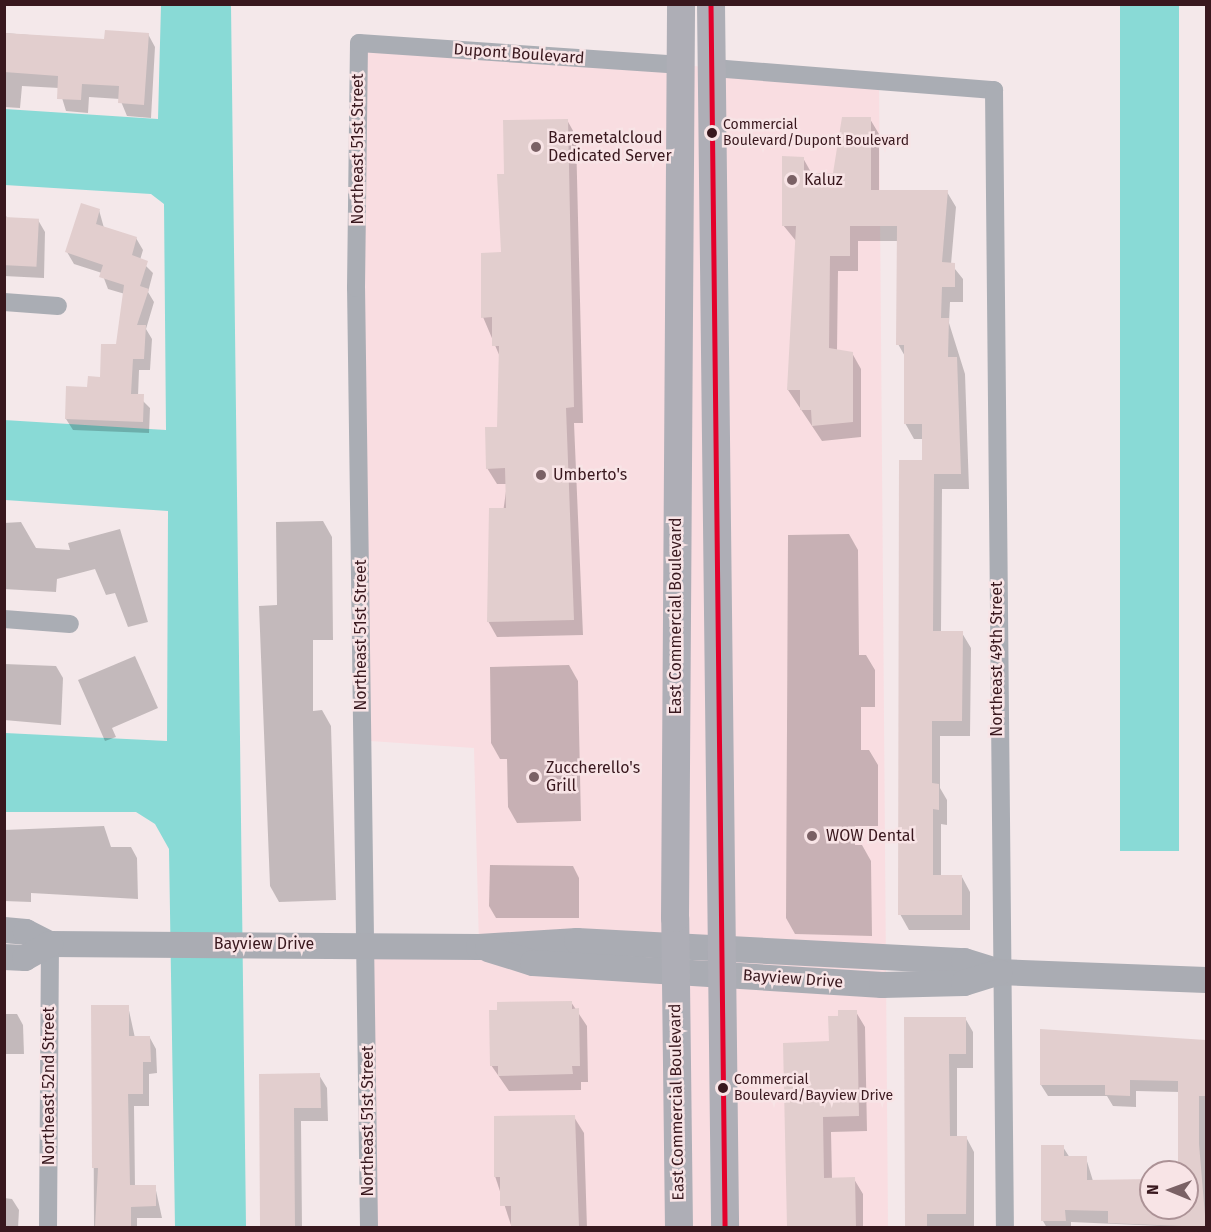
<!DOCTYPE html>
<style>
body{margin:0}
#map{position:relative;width:1211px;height:1232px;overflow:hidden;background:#f4e8ea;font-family:"Fira Sans",sans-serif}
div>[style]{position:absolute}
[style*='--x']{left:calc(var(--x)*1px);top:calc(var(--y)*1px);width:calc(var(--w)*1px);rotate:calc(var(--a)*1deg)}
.built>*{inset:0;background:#f9dde1}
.water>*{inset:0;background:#89dad6;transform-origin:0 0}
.shadow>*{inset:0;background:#0003}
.building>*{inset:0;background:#e2cece;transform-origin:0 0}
.street>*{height:18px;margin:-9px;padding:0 9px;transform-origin:9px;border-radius:9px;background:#aaadb4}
.secondary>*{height:26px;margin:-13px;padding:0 13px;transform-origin:13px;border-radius:13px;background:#aaacb3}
.primary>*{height:28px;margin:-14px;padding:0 14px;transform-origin:14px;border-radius:14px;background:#aeaeb6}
.bus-1>*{height:4.5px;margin:-2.25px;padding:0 2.25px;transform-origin:2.25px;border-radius:2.25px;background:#e4002b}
.dots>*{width:16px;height:16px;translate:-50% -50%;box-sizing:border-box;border:3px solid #f8e4e6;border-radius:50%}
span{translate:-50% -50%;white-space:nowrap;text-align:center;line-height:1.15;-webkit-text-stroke:5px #f8e4e6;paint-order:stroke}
.bus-label{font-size:14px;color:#39181e}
.left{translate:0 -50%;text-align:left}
.street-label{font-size:16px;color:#39181e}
.poi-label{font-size:16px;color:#39181e}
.frame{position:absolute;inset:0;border:6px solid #39181e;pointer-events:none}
.north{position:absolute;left:1139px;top:1160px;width:60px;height:60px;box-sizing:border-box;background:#f8e4e6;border:2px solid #ac9296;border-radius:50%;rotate:271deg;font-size:16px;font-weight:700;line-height:24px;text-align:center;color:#39181e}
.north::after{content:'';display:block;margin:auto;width:21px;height:27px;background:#7a6165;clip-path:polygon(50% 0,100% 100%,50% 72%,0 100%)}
</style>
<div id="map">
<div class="built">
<div style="clip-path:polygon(367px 43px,879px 79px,888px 1227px,369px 1227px,371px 945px,479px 946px,474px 748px,370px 741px,361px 535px)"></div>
</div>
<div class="water">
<div style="clip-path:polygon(161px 5px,231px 5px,246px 1227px,175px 1227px,169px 849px,155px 824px,136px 812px,5px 812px,5px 733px,167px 741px,168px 511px,5px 500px,4px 420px,166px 430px,164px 204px,151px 194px,5px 185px,5px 109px,158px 119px)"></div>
<div style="left:1120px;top:5px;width:59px;height:846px"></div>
</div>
<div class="shadow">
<div style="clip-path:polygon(4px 33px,106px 41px,148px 34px,155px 47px,151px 118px,127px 116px,120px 99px,89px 97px,88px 113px,66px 111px,59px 88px,22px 86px,20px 108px,4px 107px)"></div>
<div style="clip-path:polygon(870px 119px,879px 134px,879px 191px,947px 192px,956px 207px,951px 264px,963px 279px,963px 302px,950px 302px,949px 323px,965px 374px,969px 489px,942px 489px,941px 633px,962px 633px,971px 648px,970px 736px,940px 736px,940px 788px,947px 800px,947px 825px,941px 824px,941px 876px,962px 877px,970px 892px,970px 930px,909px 930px,900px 914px,924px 462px,923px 439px,914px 439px,905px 423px,906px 358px,898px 344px,898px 241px,858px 241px,858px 271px,838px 271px,837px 351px,852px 353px,861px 369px,861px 437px,822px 441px,788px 390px,796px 241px,783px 225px,803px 158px,812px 174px,834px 174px)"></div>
<div style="clip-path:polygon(567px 120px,576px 136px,583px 423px,574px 423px,583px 635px,497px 637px,488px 621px,507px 484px,497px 484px,487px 468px,499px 429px,500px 357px,483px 317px,503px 254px,505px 176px)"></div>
<div style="clip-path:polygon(99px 210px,104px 228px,136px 238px,143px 250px,140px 260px,153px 273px,148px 292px,154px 302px,146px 329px,152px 339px,150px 370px,139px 370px,138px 396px,150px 408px,149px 433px,73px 430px,66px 419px,101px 378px,118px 346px,125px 294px,108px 289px,102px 273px,74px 264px,67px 252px)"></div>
<div style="clip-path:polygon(4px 211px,7px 218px,38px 220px,45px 232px,44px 278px,4px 276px)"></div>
<div style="clip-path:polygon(323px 521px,332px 537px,333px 640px,313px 640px,313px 711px,322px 710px,331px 726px,336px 900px,279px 902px,270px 886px,259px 606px,277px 605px,276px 522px)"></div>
<div style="clip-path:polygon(21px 522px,36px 548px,70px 550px,68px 543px,120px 529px,148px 622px,128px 627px,115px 593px,106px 595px,95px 569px,57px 579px,56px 592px,4px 589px,4px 523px)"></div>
<div style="clip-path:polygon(849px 534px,858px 550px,859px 655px,866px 655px,875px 670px,875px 707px,861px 707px,861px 750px,869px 750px,878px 765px,878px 826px,855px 826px,855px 845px,862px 845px,871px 861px,872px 936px,795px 934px,786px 918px,788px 535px)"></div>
<div style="clip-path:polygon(135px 656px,158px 708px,112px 728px,116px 737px,105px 741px,78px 680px)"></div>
<div style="clip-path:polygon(4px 664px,56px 666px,63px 678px,61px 725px,4px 720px)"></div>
<div style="clip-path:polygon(569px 665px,578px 681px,581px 821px,517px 823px,508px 807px,507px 759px,500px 759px,491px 743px,490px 667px)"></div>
<div style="clip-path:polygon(104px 826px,111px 847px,131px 847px,137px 858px,138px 899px,31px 893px,31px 902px,4px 901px,4px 830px)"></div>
<div style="clip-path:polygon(490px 865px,573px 866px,579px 878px,579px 918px,496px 918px,489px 906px)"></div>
<div style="clip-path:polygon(571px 1002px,587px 1026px,588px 1082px,581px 1082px,581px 1090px,509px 1091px,491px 1065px)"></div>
<div style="clip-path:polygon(93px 1006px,128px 1006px,135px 1038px,150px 1038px,156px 1049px,157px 1073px,149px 1074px,149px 1106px,134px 1106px,135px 1187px,155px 1186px,162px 1218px,137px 1218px,137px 1228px,94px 1228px)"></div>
<div style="clip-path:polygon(856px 1012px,865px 1027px,867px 1131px,831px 1132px,832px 1179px,854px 1179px,863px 1194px,863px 1228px,788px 1228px,784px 1045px,831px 1043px,840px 1018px)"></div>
<div style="clip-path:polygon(4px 1014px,17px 1014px,23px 1025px,24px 1054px,4px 1054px)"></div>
<div style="clip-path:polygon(906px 1018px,965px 1018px,973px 1032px,973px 1068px,957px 1068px,957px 1137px,966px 1137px,974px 1152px,974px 1228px,906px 1228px)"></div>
<div style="clip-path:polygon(1041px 1031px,1206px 1043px,1206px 1228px,1071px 1222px,1071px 1228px,1047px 1228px,1043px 1221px,1063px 1147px,1070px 1158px,1086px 1158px,1093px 1181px,1147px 1181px,1151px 1174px,1151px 1208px,1187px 1208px,1187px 1172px,1179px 1172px,1180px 1092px,1136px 1091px,1136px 1107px,1113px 1106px,1107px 1096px,1048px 1096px,1041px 1085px)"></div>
<div style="clip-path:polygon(261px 1075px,319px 1075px,327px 1088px,328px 1121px,301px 1121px,302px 1228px,260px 1228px)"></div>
<div style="clip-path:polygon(574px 1117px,584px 1133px,587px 1228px,512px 1228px,495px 1176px)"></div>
<div style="clip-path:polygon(4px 1198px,12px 1199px,19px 1210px,18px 1228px,4px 1228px)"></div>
</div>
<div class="building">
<div style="clip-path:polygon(105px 30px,149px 33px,144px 105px,118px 103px,119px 86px,82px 84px,81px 100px,57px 99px,58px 76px,4px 72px,4px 33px,104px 39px)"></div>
<div style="clip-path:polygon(842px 117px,871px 117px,871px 190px,948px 190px,942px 262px,955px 263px,955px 287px,942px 287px,941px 318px,949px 318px,948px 357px,957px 357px,961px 474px,934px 474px,933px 631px,963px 631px,962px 721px,932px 721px,932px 783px,939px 784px,939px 810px,933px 809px,933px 875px,962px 875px,962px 915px,898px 915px,899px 460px,922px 460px,922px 424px,904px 424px,904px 345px,896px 345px,897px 226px,850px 226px,850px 256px,830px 256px,829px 348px,853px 352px,853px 422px,812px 426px,811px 410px,800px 410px,800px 390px,787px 390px,796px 226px,782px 226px,782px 156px,804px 157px,804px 173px,833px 173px)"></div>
<div style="clip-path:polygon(568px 119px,574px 407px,566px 408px,574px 620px,487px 622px,489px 508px,506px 508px,505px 468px,486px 469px,485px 427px,497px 427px,499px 346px,492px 346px,492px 317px,481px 318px,481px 253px,501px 252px,497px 174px,504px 174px,503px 120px)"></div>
<div style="clip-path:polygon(81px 203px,100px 209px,96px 224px,137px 237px,132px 255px,148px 261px,140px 286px,149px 289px,137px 325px,146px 325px,144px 359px,133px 359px,131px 394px,144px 394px,143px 422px,65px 419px,66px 386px,87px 387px,88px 376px,100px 377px,101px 344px,116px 344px,124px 285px,99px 277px,103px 265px,65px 252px)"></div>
<div style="left:4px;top:217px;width:35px;height:48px;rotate:3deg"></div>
<div style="clip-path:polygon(572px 1001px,572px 1009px,579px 1008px,580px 1066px,572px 1066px,573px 1074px,498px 1076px,498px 1066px,490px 1066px,489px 1010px,497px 1010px,497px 1002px)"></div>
<div style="clip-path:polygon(91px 1005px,129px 1005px,129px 1036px,150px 1036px,151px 1062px,143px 1062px,143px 1094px,128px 1094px,130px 1185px,156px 1185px,156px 1206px,131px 1207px,131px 1227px,95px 1227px,98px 1168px,92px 1168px)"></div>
<div style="clip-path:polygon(838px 1010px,857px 1010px,859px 1116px,823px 1117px,824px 1178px,855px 1177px,856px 1227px,787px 1227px,783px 1043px,829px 1041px,828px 1016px,838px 1016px)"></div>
<div style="clip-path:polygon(904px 1017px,966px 1017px,966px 1054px,949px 1054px,950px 1136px,967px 1136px,966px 1214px,927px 1214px,927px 1227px,905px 1227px)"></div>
<div style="clip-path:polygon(1040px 1029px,1206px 1040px,1206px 1096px,1199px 1096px,1199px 1144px,1206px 1227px,1108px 1223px,1108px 1211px,1065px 1210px,1066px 1221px,1041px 1221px,1041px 1145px,1064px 1145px,1064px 1156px,1087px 1156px,1087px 1180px,1151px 1179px,1151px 1208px,1187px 1208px,1187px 1172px,1178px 1172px,1178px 1081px,1130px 1080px,1130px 1096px,1105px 1095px,1105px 1085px,1040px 1085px)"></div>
<div style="clip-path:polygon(320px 1073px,321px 1108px,294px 1108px,295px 1227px,260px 1227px,259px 1074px)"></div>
<div style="clip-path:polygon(575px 1115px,579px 1227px,511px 1227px,511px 1206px,500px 1206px,500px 1177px,494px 1177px,494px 1116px)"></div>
</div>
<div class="street">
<div style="--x:713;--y:68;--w:282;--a:4.5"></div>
<div style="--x:994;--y:90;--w:1138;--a:89.45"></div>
<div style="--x:4;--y:302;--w:54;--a:4.2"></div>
<div style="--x:4;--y:619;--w:66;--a:4.3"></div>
<div style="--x:48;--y:1228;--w:284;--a:-89.6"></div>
<div style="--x:369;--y:1228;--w:940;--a:-90.79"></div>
<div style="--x:356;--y:288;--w:245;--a:-89.3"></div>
<div style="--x:359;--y:43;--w:320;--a:3.9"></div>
</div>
<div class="secondary">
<div style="--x:4;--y:930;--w:22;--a:5"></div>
<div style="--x:26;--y:932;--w:27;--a:27"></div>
<div style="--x:50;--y:944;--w:429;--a:0.4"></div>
<div style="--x:479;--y:947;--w:98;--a:-3.5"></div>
<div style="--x:577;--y:941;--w:388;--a:3"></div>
<div style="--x:964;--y:961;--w:37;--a:17"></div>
<div style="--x:999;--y:972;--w:207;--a:2.2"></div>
<div style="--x:488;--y:949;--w:47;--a:17.3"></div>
<div style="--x:533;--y:963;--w:350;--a:3.6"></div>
<div style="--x:882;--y:985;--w:82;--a:-1.4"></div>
<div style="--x:964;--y:983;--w:37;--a:-17"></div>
<div style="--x:4;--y:957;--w:21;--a:3"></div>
<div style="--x:25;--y:958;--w:29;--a:-29"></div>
</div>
<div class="primary">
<div style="--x:711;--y:4;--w:1224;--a:89.34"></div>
<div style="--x:679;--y:1228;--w:310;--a:-90.7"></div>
<div style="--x:675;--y:918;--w:914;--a:-89.62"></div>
</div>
<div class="bus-1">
<div style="--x:711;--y:4;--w:1224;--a:89.34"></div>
</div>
<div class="dots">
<div style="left:712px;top:133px;background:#39181e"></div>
<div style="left:536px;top:147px;background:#7a6165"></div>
<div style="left:792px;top:180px;background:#7a6165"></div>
<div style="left:541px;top:475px;background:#7a6165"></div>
<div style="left:534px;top:777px;background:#7a6165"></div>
<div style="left:812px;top:836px;background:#7a6165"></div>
<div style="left:723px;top:1088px;background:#39181e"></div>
</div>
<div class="bus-label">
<span class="left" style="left:723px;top:133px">Commercial<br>Boulevard/Dupont Boulevard</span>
<span class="left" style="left:734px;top:1088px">Commercial<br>Boulevard/Bayview Drive</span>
</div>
<div class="street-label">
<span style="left:519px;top:54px;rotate:4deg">Dupont Boulevard</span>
<span style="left:358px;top:149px;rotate:-90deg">Northeast 51st Street</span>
<span style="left:676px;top:616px;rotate:-90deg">East Commercial Boulevard</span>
<span style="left:361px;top:635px;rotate:-90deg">Northeast 51st Street</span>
<span style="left:997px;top:659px;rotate:-90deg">Northeast 49th Street</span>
<span style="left:264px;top:944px">Bayview Drive</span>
<span style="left:793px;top:979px;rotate:4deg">Bayview Drive</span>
<span style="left:49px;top:1086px;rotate:-90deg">Northeast 52nd Street</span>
<span style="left:677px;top:1102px;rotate:-91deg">East Commercial Boulevard</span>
<span style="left:368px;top:1121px;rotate:-90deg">Northeast 51st Street</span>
</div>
<div class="poi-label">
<span class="left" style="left:548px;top:147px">Baremetalcloud<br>Dedicated Server</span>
<span class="left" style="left:804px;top:180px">Kaluz</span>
<span class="left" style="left:553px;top:475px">Umberto's</span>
<span class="left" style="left:546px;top:777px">Zuccherello's<br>Grill</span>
<span class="left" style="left:826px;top:836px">WOW Dental</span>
</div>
<div class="frame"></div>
<div class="north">N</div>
</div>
